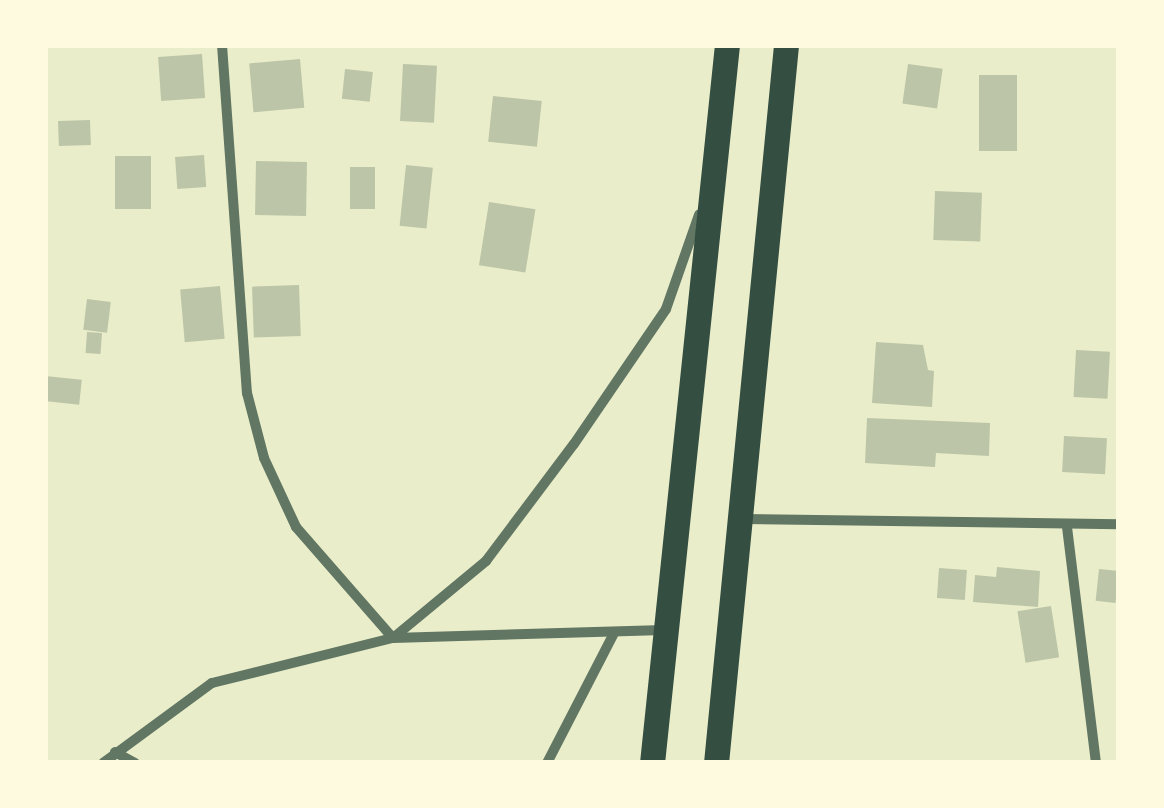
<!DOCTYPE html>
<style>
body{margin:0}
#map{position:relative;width:1164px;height:808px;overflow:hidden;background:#e9edc9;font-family:"Source Sans 3",sans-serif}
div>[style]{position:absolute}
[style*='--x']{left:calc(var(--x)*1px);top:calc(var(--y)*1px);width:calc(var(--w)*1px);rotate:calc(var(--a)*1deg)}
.building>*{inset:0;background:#bcc5a7;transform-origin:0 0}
.minor>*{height:10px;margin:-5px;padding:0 5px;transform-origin:5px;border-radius:5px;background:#617663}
.primary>*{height:25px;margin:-12.5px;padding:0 12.5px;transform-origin:12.5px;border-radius:12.5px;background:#344e41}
span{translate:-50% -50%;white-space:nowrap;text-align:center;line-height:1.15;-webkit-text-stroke:9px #fefae0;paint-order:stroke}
.frame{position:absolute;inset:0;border:48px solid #fefae0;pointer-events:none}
</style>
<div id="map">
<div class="building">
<div style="left:202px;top:54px;width:44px;height:44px;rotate:86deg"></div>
<div style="left:300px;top:59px;width:49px;height:51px;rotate:85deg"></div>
<div style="left:403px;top:64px;width:34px;height:57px;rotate:3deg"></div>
<div style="left:908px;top:64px;width:35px;height:40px;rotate:8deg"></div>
<div style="left:345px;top:69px;width:28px;height:30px;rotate:6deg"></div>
<div style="left:979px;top:75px;width:38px;height:76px"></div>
<div style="left:493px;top:96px;width:49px;height:46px;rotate:6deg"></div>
<div style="left:90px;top:120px;width:25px;height:32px;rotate:88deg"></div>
<div style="left:204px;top:155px;width:32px;height:29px;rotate:86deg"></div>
<div style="left:151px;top:156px;width:53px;height:36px;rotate:90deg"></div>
<div style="left:256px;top:161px;width:51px;height:54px;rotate:1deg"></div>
<div style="left:406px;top:165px;width:27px;height:61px;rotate:6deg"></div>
<div style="left:350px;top:167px;width:25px;height:42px"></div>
<div style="left:935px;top:191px;width:47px;height:49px;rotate:2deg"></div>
<div style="left:489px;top:202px;width:47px;height:64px;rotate:9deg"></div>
<div style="left:299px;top:285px;width:51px;height:47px;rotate:88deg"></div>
<div style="left:220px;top:286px;width:53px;height:40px;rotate:85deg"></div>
<div style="left:87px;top:299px;width:24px;height:31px;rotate:7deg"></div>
<div style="left:87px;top:332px;width:15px;height:21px;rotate:4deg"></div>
<div style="clip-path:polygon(876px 342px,923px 345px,928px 370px,934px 371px,932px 407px,872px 403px)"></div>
<div style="left:1076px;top:350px;width:34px;height:47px;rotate:3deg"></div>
<div style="left:45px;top:376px;width:37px;height:25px;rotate:6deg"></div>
<div style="clip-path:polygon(867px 418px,990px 423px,989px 456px,936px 453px,935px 467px,865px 463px)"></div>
<div style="left:1064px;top:436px;width:43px;height:36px;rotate:3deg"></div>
<div style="clip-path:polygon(997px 567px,1040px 571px,1038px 607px,973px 602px,975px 575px,996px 577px)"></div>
<div style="left:939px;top:568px;width:28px;height:30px;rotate:4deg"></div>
<div style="left:1099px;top:569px;width:20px;height:32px;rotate:6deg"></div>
<div style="left:1051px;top:606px;width:52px;height:34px;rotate:81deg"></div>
</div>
<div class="minor">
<div style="--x:222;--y:45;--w:349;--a:85.9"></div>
<div style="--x:247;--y:393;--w:67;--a:75.3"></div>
<div style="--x:264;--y:458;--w:76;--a:65.1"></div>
<div style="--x:296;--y:527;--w:147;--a:48.9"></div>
<div style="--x:393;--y:638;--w:121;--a:-39.6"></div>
<div style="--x:486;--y:561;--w:146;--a:-53.1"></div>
<div style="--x:574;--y:444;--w:163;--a:-55.7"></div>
<div style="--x:666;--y:309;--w:100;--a:-70.7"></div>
<div style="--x:741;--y:519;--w:378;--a:0.8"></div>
<div style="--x:1067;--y:527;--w:238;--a:83"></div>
<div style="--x:115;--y:752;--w:23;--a:29"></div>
<div style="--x:103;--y:763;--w:135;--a:-36.3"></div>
<div style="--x:212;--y:683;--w:187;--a:-14"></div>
<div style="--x:393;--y:638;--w:271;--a:-1.7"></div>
<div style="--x:547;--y:763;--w:144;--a:-62.7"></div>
</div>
<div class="primary">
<div style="--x:652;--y:763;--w:722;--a:-84.04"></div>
<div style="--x:716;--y:763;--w:721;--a:-84.43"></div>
</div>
<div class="frame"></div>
</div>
